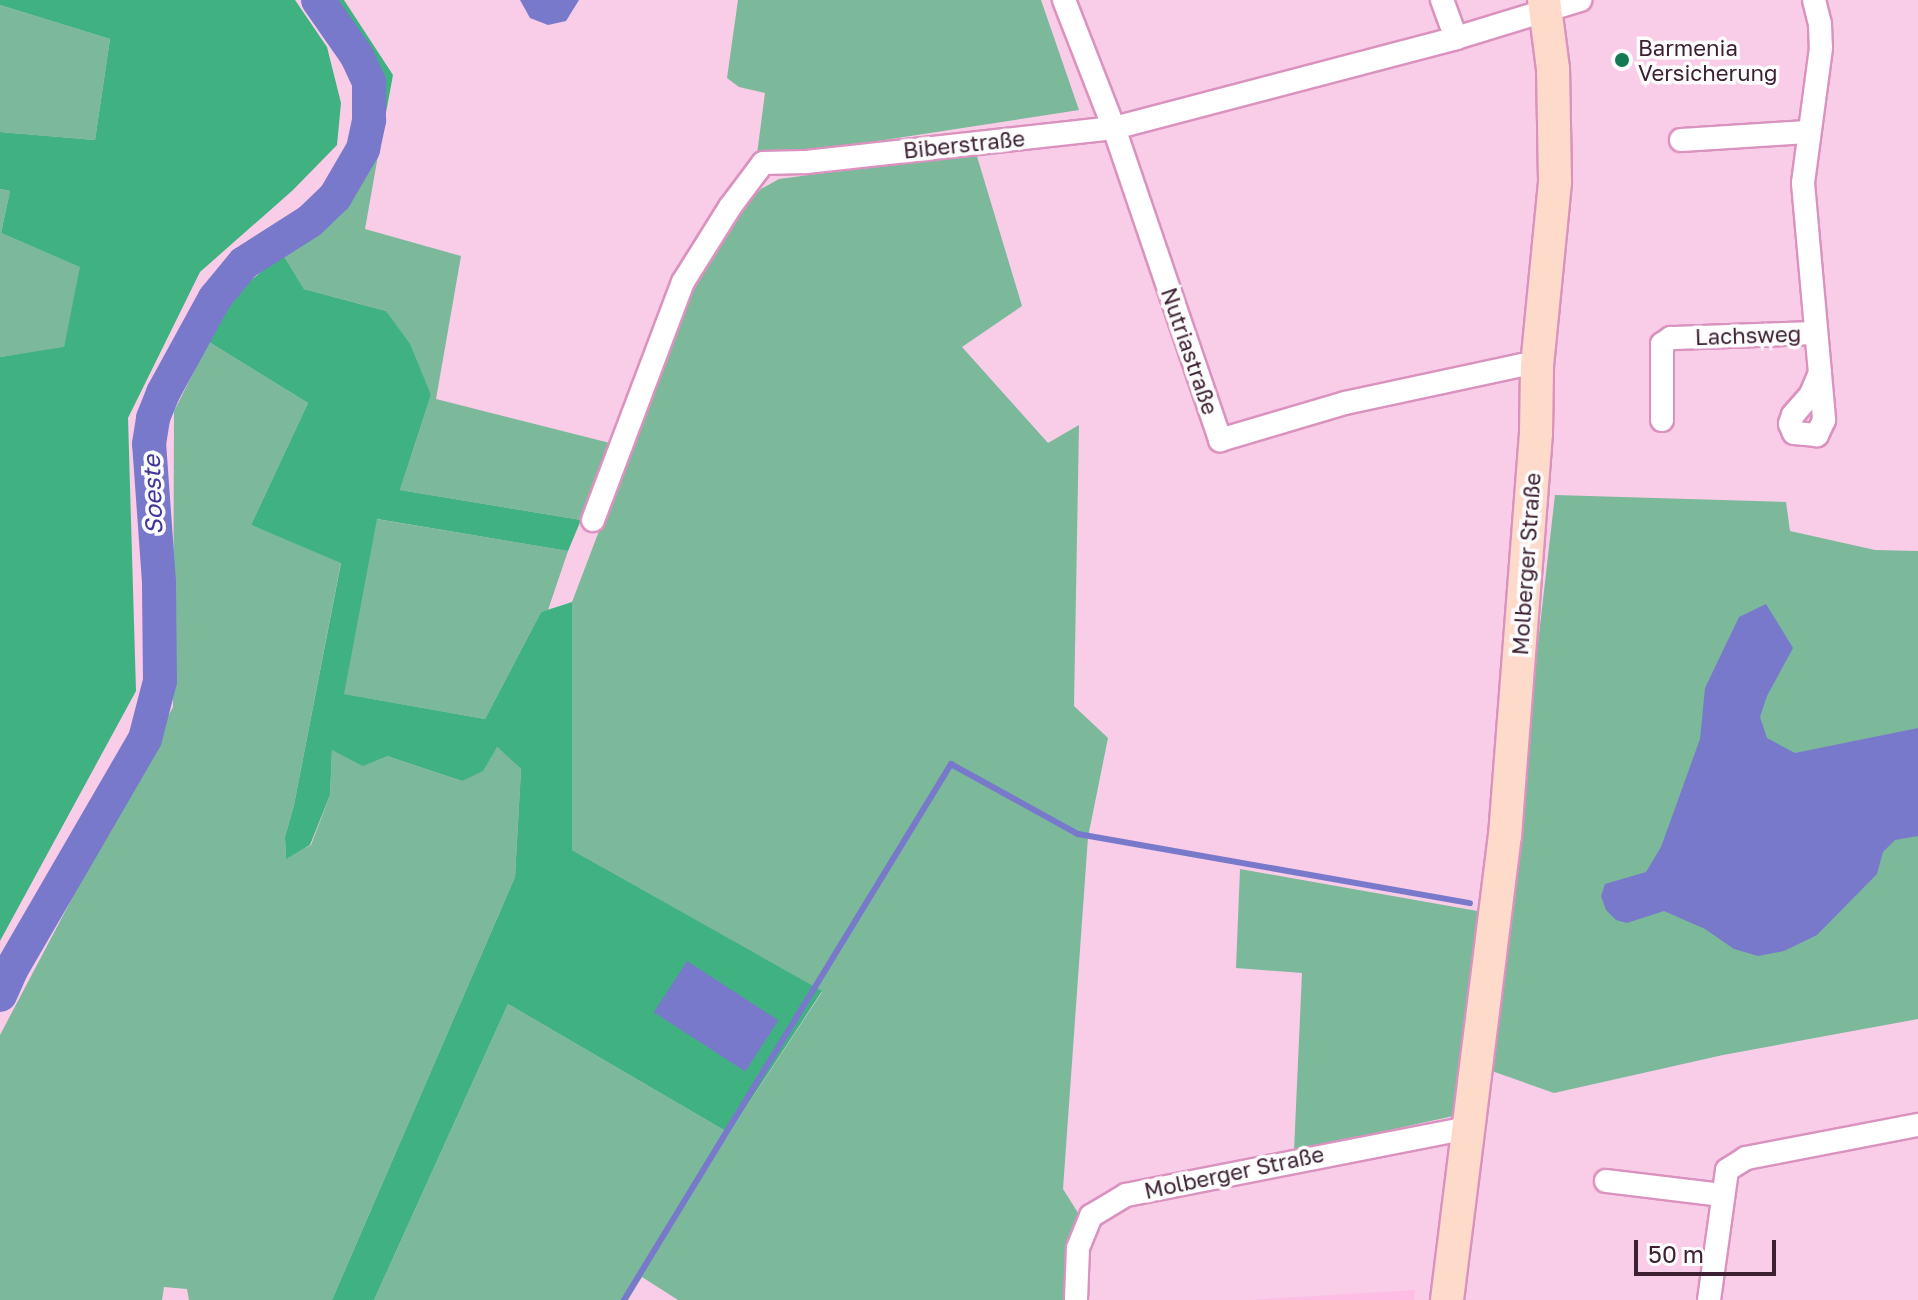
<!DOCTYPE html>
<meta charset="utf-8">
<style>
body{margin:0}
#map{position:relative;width:1918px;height:1300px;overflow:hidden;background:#f9cce7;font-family:"Golos Text",sans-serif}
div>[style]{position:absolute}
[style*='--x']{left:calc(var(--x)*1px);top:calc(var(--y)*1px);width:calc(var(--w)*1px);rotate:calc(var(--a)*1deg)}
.built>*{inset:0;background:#febde5}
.green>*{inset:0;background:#7bb99a}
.forest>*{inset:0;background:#40b181}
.water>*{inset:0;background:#7979cc;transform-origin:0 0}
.stream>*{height:6px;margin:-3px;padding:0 3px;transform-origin:3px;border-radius:3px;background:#7979cc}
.river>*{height:34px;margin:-17px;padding:0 17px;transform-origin:17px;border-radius:17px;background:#7979cc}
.roads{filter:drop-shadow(2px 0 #da92bf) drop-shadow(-2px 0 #da92bf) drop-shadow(0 2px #da92bf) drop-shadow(0 -2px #da92bf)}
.minor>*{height:22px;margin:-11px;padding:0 11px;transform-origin:11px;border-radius:11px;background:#fff}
.secondary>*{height:32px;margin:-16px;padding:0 16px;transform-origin:16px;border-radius:16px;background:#fedacb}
.dots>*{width:22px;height:22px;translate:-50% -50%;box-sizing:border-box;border:4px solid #fcfcfc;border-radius:50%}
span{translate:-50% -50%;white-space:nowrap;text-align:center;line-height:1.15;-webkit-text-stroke:7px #fcfcfc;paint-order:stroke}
.poi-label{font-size:22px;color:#3d2133}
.left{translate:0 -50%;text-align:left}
.street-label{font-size:22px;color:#3d2133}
.water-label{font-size:24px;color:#413699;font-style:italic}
.scale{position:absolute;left:1634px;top:1240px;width:142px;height:36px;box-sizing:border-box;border:4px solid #3d2133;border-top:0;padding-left:10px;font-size:24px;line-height:28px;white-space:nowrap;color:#3d2133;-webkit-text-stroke:6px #fcfcfc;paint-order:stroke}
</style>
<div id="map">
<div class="built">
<div style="clip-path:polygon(1415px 1290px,1414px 1300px,1251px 1300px)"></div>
</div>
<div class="green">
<div style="clip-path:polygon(738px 0,1041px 0,1079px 110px,767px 158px,757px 154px,765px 93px,739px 87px,727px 78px)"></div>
<div style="clip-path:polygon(0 5px,110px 39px,95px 140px,0 132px)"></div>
<div style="clip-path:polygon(374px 149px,379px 150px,365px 229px,461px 256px,436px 399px,610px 443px,581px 520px,400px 490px,431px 395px,386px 311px,304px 289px,282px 253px,341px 201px)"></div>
<div style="clip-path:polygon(976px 153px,1022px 306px,962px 347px,1048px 443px,1079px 425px,1074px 706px,1108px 738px,1088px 837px,1063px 1189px,1080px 1216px,1069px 1241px,1064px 1300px,678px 1300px,642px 1277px,628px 1300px,374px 1300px,508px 1004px,729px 1133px,822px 992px,572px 850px,572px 602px,693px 284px,737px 214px,761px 189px,779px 179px)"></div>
<div style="clip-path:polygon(0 189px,10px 191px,1px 233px,81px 267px,64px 348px,0 357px)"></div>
<div style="clip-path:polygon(209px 342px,308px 403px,251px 525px,341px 562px,294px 805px,285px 837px,286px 858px,311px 845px,330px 795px,332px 750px,387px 756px,462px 781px,497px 747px,521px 769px,515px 877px,332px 1300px,189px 1300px,187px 1289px,164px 1287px,162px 1300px,0 1300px,0 1035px,173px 707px,174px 411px)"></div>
<div style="clip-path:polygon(1555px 495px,1786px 502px,1790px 531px,1875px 550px,1918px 551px,1918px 1019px,1723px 1055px,1554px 1093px,1489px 1070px)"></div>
<div style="clip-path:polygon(376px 519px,568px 551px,548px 610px,541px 612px,485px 719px,343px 694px)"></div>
<div style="clip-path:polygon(1240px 869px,1483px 912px,1458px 1115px,1294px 1151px,1302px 973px,1236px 968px)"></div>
</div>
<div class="forest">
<div style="clip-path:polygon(0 0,295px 0,327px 47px,341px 103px,337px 145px,293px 190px,200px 272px,128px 418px,136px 691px,0 941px,0 357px,64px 347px,80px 267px,1px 233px,10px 191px,0 189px,0 132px,95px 140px,110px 39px,0 5px)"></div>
<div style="clip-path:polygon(326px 0,344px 0,393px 75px,379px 150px,374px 149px,372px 72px)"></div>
<div style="clip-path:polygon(282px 253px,304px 289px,386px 311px,410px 344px,431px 395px,400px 490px,581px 520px,568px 551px,377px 519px,344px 694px,485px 719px,541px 612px,572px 602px,572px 850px,822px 991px,729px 1133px,508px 1004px,374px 1300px,332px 1300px,515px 877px,521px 769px,497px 747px,483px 771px,462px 781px,387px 756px,363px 766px,332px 750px,330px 795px,310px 845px,286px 859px,285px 837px,294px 805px,341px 563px,251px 525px,308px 403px,209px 342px,228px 301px)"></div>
</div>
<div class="water">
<div style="clip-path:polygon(520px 0,579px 0,566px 21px,548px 25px,530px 18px)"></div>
<div style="clip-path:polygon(1766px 604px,1793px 648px,1767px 696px,1760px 717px,1767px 738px,1795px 753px,1918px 728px,1918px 836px,1895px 840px,1883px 852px,1877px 874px,1817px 935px,1784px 951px,1758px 956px,1734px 949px,1705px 929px,1664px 911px,1627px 923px,1616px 920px,1606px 910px,1601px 896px,1605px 884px,1646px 872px,1661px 847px,1700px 739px,1705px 688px,1739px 617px)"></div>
<div style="left:687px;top:961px;width:109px;height:61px;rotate:33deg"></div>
</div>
<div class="stream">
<div style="--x:624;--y:1300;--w:628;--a:-58.61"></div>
<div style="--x:951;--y:764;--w:145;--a:28.9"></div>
<div style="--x:1078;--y:834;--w:398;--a:10"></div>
</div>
<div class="river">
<div style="--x:0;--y:995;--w:27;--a:-66"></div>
<div style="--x:11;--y:970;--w:267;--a:-59.9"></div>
<div style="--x:145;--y:739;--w:60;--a:-75.5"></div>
<div style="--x:160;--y:681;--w:99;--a:-90.6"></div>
<div style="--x:159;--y:582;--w:138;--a:-94.1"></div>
<div style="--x:149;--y:444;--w:26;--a:-81"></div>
<div style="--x:153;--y:418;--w:27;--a:-68"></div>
<div style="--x:163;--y:393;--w:108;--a:-61.3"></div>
<div style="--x:215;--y:298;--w:45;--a:-50.4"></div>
<div style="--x:244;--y:263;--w:78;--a:-32.5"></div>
<div style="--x:310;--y:221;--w:35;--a:-44"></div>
<div style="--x:335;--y:197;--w:56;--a:-59.7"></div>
<div style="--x:363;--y:149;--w:30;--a:-78"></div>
<div style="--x:369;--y:120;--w:38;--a:-90"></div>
<div style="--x:369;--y:82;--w:29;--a:-115"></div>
<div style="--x:357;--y:56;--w:68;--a:-124.9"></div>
</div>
<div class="roads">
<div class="minor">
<div style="--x:1064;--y:0;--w:137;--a:68.7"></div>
<div style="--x:1114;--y:128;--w:330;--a:71.2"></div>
<div style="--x:1220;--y:440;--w:130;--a:-16.5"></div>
<div style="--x:1345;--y:403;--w:181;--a:-12.1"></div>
<div style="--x:1522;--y:365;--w:15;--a:4"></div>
<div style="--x:1442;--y:0;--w:40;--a:69.8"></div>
<div style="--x:1814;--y:0;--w:25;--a:76"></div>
<div style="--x:1820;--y:24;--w:24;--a:88"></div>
<div style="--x:1821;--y:48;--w:136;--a:97.6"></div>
<div style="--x:1803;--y:183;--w:238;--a:84.9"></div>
<div style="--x:1824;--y:420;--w:17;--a:115"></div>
<div style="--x:1817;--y:435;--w:23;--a:-175"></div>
<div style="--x:1794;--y:433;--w:10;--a:-114"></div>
<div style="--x:1790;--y:424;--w:9;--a:-72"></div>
<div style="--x:1793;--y:415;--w:28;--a:-49"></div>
<div style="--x:1811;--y:394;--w:23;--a:-67"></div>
<div style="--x:1681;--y:140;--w:127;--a:-3.6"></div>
<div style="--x:1662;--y:420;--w:76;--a:-90"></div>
<div style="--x:1662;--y:344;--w:11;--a:-34"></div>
<div style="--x:1671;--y:338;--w:145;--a:-2"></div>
<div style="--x:593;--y:520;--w:254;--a:-69.3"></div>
<div style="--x:683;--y:282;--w:89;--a:-57.9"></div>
<div style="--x:730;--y:207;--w:55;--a:-53.1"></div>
<div style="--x:763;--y:163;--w:43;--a:-1.3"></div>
<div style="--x:806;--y:162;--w:310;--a:-6.3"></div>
<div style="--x:1114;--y:128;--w:354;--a:-14.7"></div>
<div style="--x:1456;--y:38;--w:130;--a:-17"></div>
<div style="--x:1606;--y:1181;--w:116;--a:6.9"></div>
<div style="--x:1076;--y:1300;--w:52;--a:-87.8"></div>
<div style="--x:1078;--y:1248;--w:35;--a:-68"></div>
<div style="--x:1091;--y:1216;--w:41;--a:-31"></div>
<div style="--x:1126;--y:1195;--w:349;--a:-11.1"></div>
<div style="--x:1709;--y:1300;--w:131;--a:-82.1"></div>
<div style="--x:1727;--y:1170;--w:22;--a:-32"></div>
<div style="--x:1746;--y:1158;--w:175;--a:-10.9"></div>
</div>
<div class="secondary">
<div style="--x:1447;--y:1300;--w:468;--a:-82.9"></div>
<div style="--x:1505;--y:836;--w:404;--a:-85.6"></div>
<div style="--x:1536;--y:433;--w:67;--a:-89.1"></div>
<div style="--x:1537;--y:366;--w:186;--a:-84.4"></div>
<div style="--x:1555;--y:181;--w:112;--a:-91"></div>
<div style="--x:1553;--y:69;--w:70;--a:-97.4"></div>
</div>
</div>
<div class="dots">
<div style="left:1622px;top:60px;background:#127b55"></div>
</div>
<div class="poi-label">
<span class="left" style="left:1638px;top:60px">Barmenia<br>Versicherung</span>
</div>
<div class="street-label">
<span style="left:964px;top:144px;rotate:-6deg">Biberstraße</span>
<span style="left:1748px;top:335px;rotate:-2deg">Lachsweg</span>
<span style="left:1190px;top:351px;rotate:71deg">Nutriastraße</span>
<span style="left:1526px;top:564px;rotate:-86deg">Molberger Straße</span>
<span style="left:1234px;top:1172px;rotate:-12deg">Molberger Straße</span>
</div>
<div class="water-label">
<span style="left:152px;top:495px;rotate:-92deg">Soeste</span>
</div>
<div class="scale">50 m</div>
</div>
